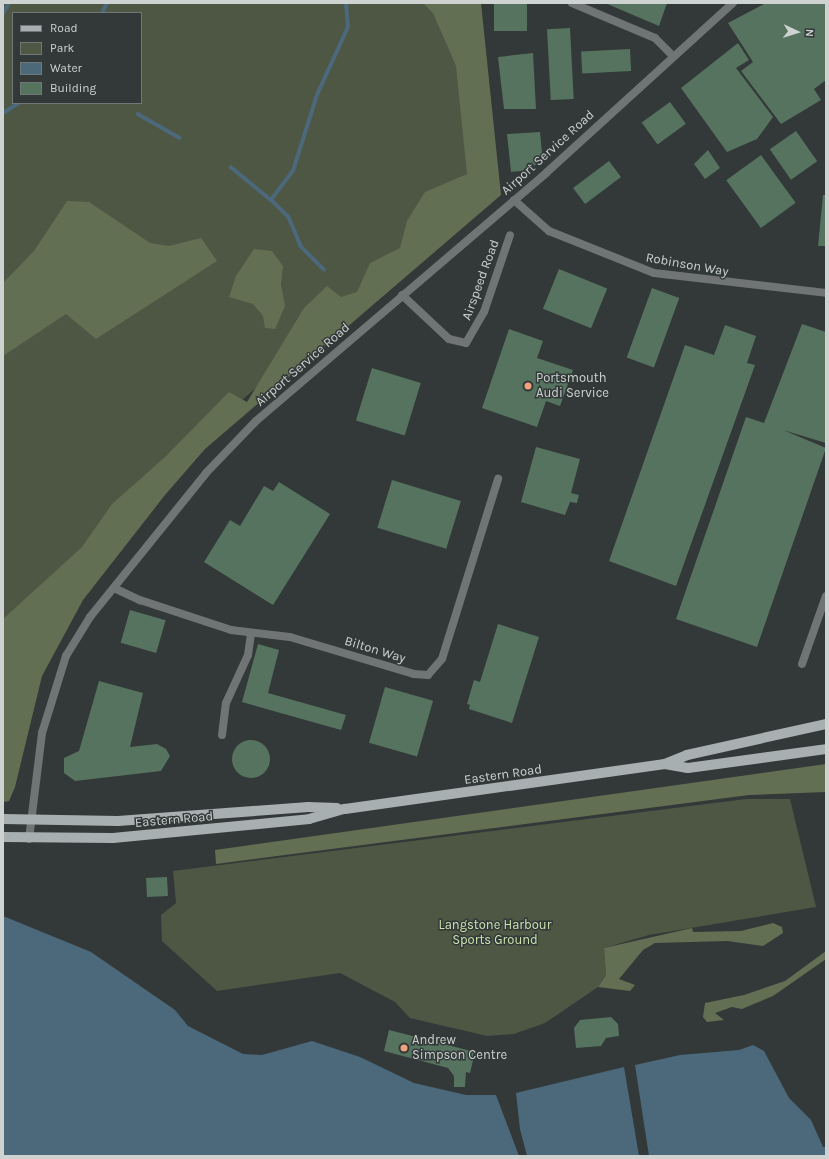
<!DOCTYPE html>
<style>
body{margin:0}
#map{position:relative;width:829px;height:1159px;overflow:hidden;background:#323938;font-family:Karla,sans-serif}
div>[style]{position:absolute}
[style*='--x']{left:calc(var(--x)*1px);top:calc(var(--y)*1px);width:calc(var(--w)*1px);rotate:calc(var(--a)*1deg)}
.green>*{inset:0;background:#4e5644}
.forest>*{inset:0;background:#626f53}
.water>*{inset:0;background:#4c697c}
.stream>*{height:3.5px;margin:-1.75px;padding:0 1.75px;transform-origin:1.75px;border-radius:1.75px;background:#4c697c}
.building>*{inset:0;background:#56735f;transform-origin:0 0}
.round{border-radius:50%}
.minor>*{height:8px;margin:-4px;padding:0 4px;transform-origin:4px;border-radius:4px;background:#707474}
.primary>*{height:10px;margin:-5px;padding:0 5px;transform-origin:5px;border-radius:5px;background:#a7afb0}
.dots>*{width:11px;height:11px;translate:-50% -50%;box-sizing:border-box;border:2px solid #323938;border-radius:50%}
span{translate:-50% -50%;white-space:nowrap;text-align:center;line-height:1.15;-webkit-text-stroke:3px #323938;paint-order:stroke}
.street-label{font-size:13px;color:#ced3d2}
.poi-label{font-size:13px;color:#ced3d2}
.left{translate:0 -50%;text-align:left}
.park-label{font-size:13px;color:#cce4af}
.frame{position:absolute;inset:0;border:4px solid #ced3d2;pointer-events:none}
.legend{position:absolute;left:12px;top:12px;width:130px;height:92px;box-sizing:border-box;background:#323938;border:1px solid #707776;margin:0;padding:5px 7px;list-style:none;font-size:12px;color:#ced3d2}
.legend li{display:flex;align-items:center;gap:8px;height:20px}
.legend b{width:20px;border:1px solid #707776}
.north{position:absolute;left:777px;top:12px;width:40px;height:40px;-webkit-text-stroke:3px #323938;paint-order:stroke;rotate:94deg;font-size:11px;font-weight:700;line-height:16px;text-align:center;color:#ced3d2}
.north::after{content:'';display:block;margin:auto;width:14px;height:18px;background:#ced3d2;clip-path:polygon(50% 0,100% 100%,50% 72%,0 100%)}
</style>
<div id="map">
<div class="green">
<div style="clip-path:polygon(evenodd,3px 3px,465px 3px,479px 199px,178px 454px,25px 655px,3px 785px,3px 3px,13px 13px,141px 13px,141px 103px,13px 103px,13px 13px)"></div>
<div style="clip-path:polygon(746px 799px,790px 799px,816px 907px,649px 935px,604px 948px,606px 975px,598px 987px,545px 1023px,514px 1034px,487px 1036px,410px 1018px,395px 1002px,340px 973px,217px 991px,162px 941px,161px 915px,176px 903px,173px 871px)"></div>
</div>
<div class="forest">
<div style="clip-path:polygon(423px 3px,481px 3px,501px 195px,205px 449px,165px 495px,83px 600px,42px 676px,15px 787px,9px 801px,3px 802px,3px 619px,82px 547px,112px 504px,165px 457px,229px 392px,247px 402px,304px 308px,327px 286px,341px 297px,357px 292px,370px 263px,400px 248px,407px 221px,425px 192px,467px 174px,456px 66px,433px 13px)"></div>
<div style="clip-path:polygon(67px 201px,89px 202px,150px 243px,169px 246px,201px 238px,217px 261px,96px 339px,66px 314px,3px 356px,3px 283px,34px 251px)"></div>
<div style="clip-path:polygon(254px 249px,272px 251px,283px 266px,281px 285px,285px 306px,275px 329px,265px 328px,263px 316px,253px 304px,229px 297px,236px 276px)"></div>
<div style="clip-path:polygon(826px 764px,826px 792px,749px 795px,216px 864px,215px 850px)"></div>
<div style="clip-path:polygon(773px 923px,782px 927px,783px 933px,763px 946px,727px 941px,655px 943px,643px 950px,619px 979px,635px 985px,630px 991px,598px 987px,606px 975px,604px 948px,692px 928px,693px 932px,741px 931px)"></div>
<div style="clip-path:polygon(826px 951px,826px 959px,773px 996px,742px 1009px,732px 1007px,715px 1013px,724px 1020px,707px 1022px,703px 1017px,705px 1003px,744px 995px,785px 981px)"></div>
</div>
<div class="water">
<div style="clip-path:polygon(3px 916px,91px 952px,175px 1010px,188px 1026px,243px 1054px,262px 1055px,312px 1041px,360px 1057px,414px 1083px,466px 1095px,496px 1095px,519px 1156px,3px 1156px)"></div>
<div style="clip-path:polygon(753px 1045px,764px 1051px,789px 1098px,811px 1120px,823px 1147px,826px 1147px,826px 1156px,649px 1156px,635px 1065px,680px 1055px,739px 1050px)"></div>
<div style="clip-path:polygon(624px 1067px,639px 1156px,527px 1156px,520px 1129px,516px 1093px)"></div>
</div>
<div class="stream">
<div style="--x:3;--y:13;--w:12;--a:-59"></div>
<div style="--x:102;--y:13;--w:11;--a:-63"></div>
<div style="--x:3;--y:113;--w:19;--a:-32"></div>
<div style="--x:138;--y:114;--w:48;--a:29.7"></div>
<div style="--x:231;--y:167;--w:52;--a:39.5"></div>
<div style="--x:324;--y:270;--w:33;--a:-135"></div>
<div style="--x:301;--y:247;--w:33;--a:-113"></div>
<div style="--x:288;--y:217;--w:24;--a:-135"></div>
<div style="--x:271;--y:200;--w:36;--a:-53"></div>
<div style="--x:293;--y:171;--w:80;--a:-72.5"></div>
<div style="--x:317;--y:95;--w:75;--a:-65.5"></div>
<div style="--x:348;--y:27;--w:24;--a:-95"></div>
</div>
<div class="building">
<div style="left:494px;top:3px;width:33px;height:28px"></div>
<div style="clip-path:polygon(605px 3px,667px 3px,659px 26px)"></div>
<div style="clip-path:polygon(766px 3px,826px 3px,826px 80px,814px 89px,821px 100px,781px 124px,741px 71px,753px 62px,728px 23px)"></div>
<div style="left:570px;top:28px;width:71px;height:23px;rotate:87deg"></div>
<div style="clip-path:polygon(738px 43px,749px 60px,736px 68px,773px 117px,757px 139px,727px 152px,681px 88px)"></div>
<div style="left:630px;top:49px;width:22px;height:49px;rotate:87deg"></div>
<div style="clip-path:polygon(533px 53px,536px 109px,504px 109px,498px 57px)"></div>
<div style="left:670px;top:102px;width:27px;height:35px;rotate:54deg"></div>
<div style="left:796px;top:131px;width:37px;height:32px;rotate:55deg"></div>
<div style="clip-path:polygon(540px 132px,543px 164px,530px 166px,530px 170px,511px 172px,507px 134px)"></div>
<div style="clip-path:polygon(708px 150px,720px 168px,705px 179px,694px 164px)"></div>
<div style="left:761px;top:155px;width:59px;height:43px;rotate:54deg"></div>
<div style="left:609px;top:161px;width:20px;height:45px;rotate:53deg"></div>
<div style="clip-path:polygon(823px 195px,826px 195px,826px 246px,818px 246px)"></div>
<div style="left:559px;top:269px;width:52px;height:43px;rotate:22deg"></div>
<div style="left:652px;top:288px;width:29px;height:74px;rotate:20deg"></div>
<div style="clip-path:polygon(802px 324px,826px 332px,826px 443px,783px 430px,826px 448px,757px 647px,676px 619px,746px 417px,764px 423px)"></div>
<div style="clip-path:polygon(725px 325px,756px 336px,747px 363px,755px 365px,676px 586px,609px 561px,685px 345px,714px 355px)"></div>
<div style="clip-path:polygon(509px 329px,543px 341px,537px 358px,573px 370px,560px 406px,546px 401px,537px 427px,482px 408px)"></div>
<div style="left:372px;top:368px;width:51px;height:55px;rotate:17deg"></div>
<div style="clip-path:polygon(536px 447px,580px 459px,571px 493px,579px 495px,577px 503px,570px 502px,565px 515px,521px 502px)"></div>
<div style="left:392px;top:480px;width:72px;height:50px;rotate:17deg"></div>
<div style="clip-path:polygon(279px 482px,330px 514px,273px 605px,204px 562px,230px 520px,240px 526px,264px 486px,273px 491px)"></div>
<div style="left:130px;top:610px;width:37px;height:34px;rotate:16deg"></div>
<div style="clip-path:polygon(498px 624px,539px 637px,512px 723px,469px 709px,470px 705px,467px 704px,474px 680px,480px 682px)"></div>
<div style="clip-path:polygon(258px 644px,279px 650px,268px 693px,346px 715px,341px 730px,242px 702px)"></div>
<div style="clip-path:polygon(99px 681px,143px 693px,130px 747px,157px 744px,166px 749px,170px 756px,161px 771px,75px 781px,64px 773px,64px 758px,79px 751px)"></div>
<div style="left:385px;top:687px;width:50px;height:58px;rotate:16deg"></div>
<div class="round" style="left:232px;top:740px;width:38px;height:38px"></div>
<div style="left:167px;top:877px;width:19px;height:21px;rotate:87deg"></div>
<div style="clip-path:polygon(611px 1017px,618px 1024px,619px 1036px,606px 1038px,601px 1046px,576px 1048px,574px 1028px,580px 1020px)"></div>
<div style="clip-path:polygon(389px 1030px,475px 1052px,470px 1073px,466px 1072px,465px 1087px,454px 1087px,454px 1076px,448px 1068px,384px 1051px)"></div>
</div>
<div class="minor">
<div style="--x:572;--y:3;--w:90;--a:22.9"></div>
<div style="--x:655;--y:38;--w:24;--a:45"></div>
<div style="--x:514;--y:200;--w:47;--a:41.5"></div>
<div style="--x:549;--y:231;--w:113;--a:21.8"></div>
<div style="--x:654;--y:273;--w:173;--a:6.6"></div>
<div style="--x:402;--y:295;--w:64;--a:43.1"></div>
<div style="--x:449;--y:339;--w:17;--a:13"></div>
<div style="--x:466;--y:343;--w:36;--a:-60"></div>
<div style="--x:484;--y:312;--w:81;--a:-71.3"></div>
<div style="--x:114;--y:588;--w:29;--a:25"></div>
<div style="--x:140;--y:600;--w:96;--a:18.2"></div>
<div style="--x:231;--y:630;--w:59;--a:6.8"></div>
<div style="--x:290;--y:637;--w:129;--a:16.6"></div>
<div style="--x:414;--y:674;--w:14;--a:4"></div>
<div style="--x:428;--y:675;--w:21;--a:-49"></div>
<div style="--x:442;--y:659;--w:189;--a:-72.7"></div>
<div style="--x:802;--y:664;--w:72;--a:-70.6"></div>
<div style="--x:222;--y:735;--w:32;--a:-83"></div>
<div style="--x:226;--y:703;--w:53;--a:-65.4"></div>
<div style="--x:248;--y:655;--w:21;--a:-82"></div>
<div style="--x:29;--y:839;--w:107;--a:-83"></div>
<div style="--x:42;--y:733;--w:81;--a:-72.7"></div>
<div style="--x:66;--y:656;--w:46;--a:-58.4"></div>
<div style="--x:90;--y:617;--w:185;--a:-51.1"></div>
<div style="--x:206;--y:473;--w:72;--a:-46.1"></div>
<div style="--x:256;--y:421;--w:382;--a:-40.5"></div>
<div style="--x:546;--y:173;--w:253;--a:-42.3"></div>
</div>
<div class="primary">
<div style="--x:665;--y:764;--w:23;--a:10"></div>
<div style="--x:688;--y:768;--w:139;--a:-7.8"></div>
<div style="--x:3;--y:819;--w:115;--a:1"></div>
<div style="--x:118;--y:821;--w:191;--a:-4.2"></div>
<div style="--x:308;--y:807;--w:29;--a:2"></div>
<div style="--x:3;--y:837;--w:110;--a:0.5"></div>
<div style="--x:113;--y:838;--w:197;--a:-5.5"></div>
<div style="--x:309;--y:819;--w:37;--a:-16"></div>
<div style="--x:345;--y:809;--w:323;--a:-8"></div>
<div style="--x:665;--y:764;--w:24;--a:-22"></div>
<div style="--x:687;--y:755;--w:142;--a:-12.6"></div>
</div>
<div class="dots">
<div style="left:528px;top:386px;background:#f1a17d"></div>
<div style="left:404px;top:1048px;background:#f1a17d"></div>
</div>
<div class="street-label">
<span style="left:548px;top:153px;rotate:-42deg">Airport Service Road</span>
<span style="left:687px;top:265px;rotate:10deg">Robinson Way</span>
<span style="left:481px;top:280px;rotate:-70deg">Airspeed Road</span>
<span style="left:303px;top:365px;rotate:-41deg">Airport Service Road</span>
<span style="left:375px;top:650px;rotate:17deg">Bilton Way</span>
<span style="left:503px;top:775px;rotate:-8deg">Eastern Road</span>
<span style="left:174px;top:820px;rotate:-5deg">Eastern Road</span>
</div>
<div class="poi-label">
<span class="left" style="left:536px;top:386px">Portsmouth<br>Audi Service</span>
<span class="left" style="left:412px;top:1048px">Andrew<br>Simpson Centre</span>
</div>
<div class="park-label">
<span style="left:495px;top:933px">Langstone Harbour<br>Sports Ground</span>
</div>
<div class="frame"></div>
<ul class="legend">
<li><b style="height:5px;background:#a7afb0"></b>Road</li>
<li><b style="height:11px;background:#4e5644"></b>Park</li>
<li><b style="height:11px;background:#4c697c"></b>Water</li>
<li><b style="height:11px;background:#56735f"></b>Building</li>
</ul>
<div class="north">N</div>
</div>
